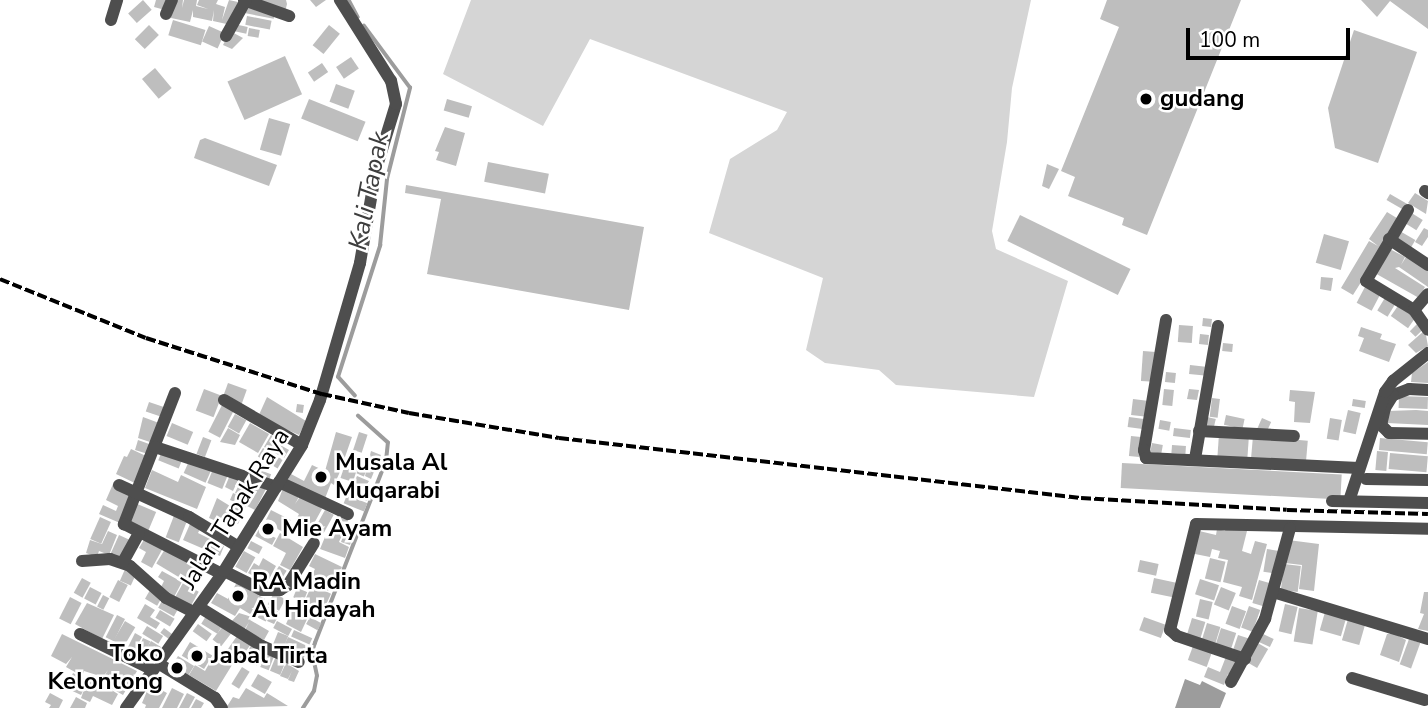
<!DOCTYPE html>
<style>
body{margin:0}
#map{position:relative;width:1428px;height:708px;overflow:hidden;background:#fff;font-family:"Nunito Sans",sans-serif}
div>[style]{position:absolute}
.green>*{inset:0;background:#d5d5d5}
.water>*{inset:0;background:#9c9c9c}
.stream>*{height:3.5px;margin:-1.75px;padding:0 1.75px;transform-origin:1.75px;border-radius:1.75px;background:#9c9c9c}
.building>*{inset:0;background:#bebebe;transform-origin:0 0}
.street>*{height:12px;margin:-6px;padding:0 6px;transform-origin:6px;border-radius:6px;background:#4e4e4e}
.rail>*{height:3.5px;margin-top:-1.75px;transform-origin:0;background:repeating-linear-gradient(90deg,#000 0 10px,transparent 0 13.5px)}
.dots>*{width:19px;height:19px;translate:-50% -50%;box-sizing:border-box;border:4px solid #fff;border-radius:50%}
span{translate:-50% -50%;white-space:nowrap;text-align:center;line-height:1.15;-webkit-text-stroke:5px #fff;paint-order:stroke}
.poi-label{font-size:24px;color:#000;font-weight:700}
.left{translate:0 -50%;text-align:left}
.right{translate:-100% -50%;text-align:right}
.street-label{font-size:24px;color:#000}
.water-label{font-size:26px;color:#3d3d3d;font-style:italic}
.scale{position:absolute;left:1186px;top:28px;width:164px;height:32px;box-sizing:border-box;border:4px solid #000;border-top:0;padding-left:9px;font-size:21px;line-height:24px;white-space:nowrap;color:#000;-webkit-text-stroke:5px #fff;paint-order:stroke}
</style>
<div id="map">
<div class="green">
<div style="clip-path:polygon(471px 0,1031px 0,1012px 88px,1007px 142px,992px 231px,996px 249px,1068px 281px,1034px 397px,896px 385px,879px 370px,825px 363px,806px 350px,823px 278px,709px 233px,730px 159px,777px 130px,787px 112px,590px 39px,543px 126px,443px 74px)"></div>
</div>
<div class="water">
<div style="clip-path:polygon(1185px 679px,1200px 685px,1202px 681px,1226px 693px,1220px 708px,1175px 708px)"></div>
</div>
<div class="stream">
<div style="left:349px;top:0;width:19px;rotate:62deg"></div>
<div style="left:355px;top:396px;width:25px;rotate:-132deg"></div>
<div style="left:338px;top:377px;width:138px;rotate:-72.2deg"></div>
<div style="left:380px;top:246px;width:67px;rotate:-84deg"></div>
<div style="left:387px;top:179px;width:94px;rotate:-75.8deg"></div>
<div style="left:410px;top:88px;width:77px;rotate:-126.6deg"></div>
<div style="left:303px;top:708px;width:20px;rotate:-57deg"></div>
<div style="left:314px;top:691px;width:15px;rotate:-79deg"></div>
<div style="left:317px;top:676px;width:25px;rotate:-102deg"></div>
<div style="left:312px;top:652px;width:9px;rotate:-72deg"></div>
<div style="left:315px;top:643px;width:195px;rotate:-68.7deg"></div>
<div style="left:386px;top:461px;width:18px;rotate:-84deg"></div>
<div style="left:388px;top:443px;width:40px;rotate:-138deg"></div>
</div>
<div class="building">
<div style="left:143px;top:0;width:13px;height:20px;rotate:48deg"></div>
<div style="clip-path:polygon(156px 0,169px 0,165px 10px,154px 7px)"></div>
<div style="clip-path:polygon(173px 0,183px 0,182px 8px,184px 0,197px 0,196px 6px,208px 9px,197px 5px,199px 0,218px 0,216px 4px,225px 7px,222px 20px,229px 0,238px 2px,231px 25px,213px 21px,214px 10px,212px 21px,193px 17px,193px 10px,190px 22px,171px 18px)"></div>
<div style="clip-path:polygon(249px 0,286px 0,287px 4px,285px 12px)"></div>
<div style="clip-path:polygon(310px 0,326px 0,316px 7px)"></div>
<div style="clip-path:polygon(1107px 0,1241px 0,1147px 235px,1122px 225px,1124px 218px,1068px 196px,1075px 177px,1061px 171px,1119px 27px,1100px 19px)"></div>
<div style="clip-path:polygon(1361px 0,1428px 0,1428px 29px,1390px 1px,1377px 17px)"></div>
<div style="left:245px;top:4px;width:31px;height:9px;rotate:11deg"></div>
<div style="left:247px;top:16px;width:25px;height:9px;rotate:11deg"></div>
<div style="left:173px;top:20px;width:34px;height:16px;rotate:17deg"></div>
<div style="left:234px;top:24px;width:14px;height:7px;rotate:12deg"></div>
<div style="left:149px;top:25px;width:14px;height:20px;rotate:45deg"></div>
<div style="left:329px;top:25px;width:14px;height:26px;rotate:39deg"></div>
<div style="left:209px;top:26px;width:17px;height:17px;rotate:24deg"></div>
<div style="left:249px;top:28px;width:11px;height:8px;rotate:10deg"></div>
<div style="clip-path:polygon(1354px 30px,1417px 52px,1378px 163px,1335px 148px,1328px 108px)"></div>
<div style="clip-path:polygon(230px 31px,243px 38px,232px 49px,223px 45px)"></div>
<div style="left:285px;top:56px;width:42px;height:63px;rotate:66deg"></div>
<div style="left:351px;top:57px;width:14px;height:18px;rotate:56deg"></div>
<div style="left:322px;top:63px;width:11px;height:17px;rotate:56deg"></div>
<div style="left:155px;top:68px;width:26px;height:17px;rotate:50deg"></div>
<div style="left:336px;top:84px;width:20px;height:19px;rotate:20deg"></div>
<div style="left:309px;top:99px;width:61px;height:21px;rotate:22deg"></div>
<div style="left:447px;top:99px;width:26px;height:12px;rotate:16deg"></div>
<div style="left:269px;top:118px;width:22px;height:33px;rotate:16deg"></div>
<div style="clip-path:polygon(445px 127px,465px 133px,456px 166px,436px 160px,439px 152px,435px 151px)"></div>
<div style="clip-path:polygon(205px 138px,277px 165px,269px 186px,194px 158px,200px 140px)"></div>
<div style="left:488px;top:162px;width:62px;height:20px;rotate:11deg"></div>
<div style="clip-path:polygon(1047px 164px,1059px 169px,1049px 189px,1042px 186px)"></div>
<div style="clip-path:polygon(406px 185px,644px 227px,629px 310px,427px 274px,441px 199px,405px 193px)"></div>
<div style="clip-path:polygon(1415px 193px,1428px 201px,1426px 214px,1408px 203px)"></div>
<div style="left:1390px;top:194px;width:20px;height:7px;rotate:30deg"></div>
<div style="clip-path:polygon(1387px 212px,1400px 220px,1353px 295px,1341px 288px,1369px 241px,1378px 246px,1369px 239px)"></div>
<div style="left:1410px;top:212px;width:15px;height:12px;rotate:32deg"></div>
<div style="left:1020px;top:215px;width:123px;height:29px;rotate:26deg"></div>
<div style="clip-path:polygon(1424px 228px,1428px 230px,1428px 237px,1422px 246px,1415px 242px)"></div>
<div style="left:1398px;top:230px;width:20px;height:12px;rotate:30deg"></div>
<div style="left:1324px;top:234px;width:26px;height:30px;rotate:16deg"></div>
<div style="clip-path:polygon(1388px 248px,1405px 257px,1401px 265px,1406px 257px,1428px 270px,1428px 287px,1399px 267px,1395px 268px,1425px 287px,1419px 298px,1373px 272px)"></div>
<div style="clip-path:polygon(1321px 277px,1333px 278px,1331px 291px,1320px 289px)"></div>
<div style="left:1366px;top:285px;width:17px;height:20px;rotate:28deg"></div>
<div style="left:1386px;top:296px;width:12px;height:17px;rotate:31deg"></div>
<div style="left:1400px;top:303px;width:21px;height:16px;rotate:35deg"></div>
<div style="left:1203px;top:318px;width:9px;height:8px;rotate:6deg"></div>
<div style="left:1419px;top:322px;width:8px;height:13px;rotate:45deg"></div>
<div style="left:1179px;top:325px;width:14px;height:17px;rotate:4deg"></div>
<div style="clip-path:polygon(1361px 327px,1382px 334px,1380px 339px,1396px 344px,1389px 362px,1359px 351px,1364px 338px,1358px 336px)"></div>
<div style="clip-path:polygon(1425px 330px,1428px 346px,1416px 353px,1408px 345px)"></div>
<div style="left:1200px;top:334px;width:9px;height:10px;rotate:6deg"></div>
<div style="left:1223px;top:343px;width:10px;height:8px;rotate:6deg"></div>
<div style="left:1143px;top:351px;width:13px;height:30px;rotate:4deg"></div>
<div style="clip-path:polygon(1428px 362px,1428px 383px,1411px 382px,1412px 373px)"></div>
<div style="left:1190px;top:365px;width:18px;height:9px;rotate:6deg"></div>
<div style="left:1166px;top:372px;width:10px;height:10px;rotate:6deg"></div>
<div style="left:228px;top:383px;width:20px;height:15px;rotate:20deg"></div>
<div style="left:204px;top:389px;width:19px;height:23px;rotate:21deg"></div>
<div style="left:1164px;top:389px;width:10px;height:16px;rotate:6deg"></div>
<div style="clip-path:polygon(1189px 389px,1199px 390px,1197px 400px,1187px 399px)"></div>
<div style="clip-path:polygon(1290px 390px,1315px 392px,1310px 423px,1294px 422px,1295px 402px,1289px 401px)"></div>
<div style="left:1399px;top:396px;width:29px;height:12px;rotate:2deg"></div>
<div style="clip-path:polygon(267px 397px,306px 421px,299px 435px,258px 417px)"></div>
<div style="left:1212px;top:398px;width:8px;height:19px;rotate:7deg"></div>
<div style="left:1133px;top:399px;width:16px;height:16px;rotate:7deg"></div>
<div style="left:1353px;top:399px;width:13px;height:7px;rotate:9deg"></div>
<div style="left:149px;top:402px;width:18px;height:10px;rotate:19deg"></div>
<div style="left:297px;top:404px;width:7px;height:8px;rotate:8deg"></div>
<div style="left:222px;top:405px;width:13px;height:30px;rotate:27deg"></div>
<div style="left:1348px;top:410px;width:13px;height:22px;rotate:13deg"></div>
<div style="clip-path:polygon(1416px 410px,1428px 411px,1428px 425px,1387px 423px,1388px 411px)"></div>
<div style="left:235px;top:414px;width:13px;height:15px;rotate:29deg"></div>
<div style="left:1226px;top:415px;width:19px;height:10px;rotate:12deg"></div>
<div style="clip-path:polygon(143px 417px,159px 423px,153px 443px,138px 438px)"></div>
<div style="left:1129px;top:417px;width:15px;height:10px;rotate:8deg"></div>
<div style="left:1207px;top:417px;width:9px;height:9px;rotate:13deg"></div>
<div style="left:1262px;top:418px;width:10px;height:11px;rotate:24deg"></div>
<div style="left:1330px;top:418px;width:12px;height:21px;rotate:9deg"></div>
<div style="left:1160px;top:420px;width:11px;height:9px;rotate:10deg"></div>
<div style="left:172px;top:423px;width:23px;height:14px;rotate:23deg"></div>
<div style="left:250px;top:423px;width:22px;height:22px;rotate:30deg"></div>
<div style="clip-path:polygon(228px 428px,240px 435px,235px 445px,220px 442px)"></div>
<div style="left:1174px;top:428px;width:17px;height:8px;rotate:7deg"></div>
<div style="clip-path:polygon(336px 432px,352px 437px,339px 474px,334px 485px,331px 483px,324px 501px,286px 483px,291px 474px,304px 481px,312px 465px,325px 471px)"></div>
<div style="left:359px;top:432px;width:9px;height:19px;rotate:18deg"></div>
<div style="left:1219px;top:434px;width:30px;height:24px;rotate:4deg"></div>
<div style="clip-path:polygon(271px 435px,277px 438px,275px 442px,289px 450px,284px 458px,264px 447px)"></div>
<div style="left:1131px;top:436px;width:10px;height:20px;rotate:6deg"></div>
<div style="left:1253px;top:436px;width:55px;height:22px;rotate:5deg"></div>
<div style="left:203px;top:437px;width:9px;height:18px;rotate:21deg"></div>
<div style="left:1380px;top:438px;width:48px;height:12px;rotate:5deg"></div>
<div style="clip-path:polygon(138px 440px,152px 445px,148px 454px,135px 450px)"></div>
<div style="left:1152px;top:443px;width:11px;height:9px;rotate:10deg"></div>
<div style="left:1172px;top:445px;width:14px;height:8px;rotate:4deg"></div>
<div style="left:263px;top:448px;width:23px;height:10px;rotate:31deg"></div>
<div style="clip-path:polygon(131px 449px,146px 456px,139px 485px,116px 474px,124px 456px,127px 457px)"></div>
<div style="left:162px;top:451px;width:22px;height:10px;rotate:22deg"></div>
<div style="clip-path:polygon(371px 451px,381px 455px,371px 479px,365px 476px)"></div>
<div style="left:1377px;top:451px;width:11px;height:19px;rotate:5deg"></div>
<div style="left:1390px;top:453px;width:38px;height:16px;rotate:5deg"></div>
<div style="left:347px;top:458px;width:13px;height:21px;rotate:18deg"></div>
<div style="left:189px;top:461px;width:24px;height:13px;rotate:24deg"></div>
<div style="left:1122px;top:463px;width:220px;height:25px;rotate:3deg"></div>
<div style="left:360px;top:465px;width:8px;height:9px;rotate:23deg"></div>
<div style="left:213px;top:469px;width:16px;height:15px;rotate:22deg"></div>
<div style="left:257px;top:469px;width:15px;height:8px;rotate:20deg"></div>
<div style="clip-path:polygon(152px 470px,178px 482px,181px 475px,206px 487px,197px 509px,145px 488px)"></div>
<div style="clip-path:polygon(230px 475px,239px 478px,233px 491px,225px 487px)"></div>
<div style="clip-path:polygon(357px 476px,369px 481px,366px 486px,372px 488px,367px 501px,349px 494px)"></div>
<div style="clip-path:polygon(242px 478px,250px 481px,247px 487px,253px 489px,238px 524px,222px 517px,219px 522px,209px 518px,217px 498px,235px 509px,237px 503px,230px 500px,233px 493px,242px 497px,235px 493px)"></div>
<div style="clip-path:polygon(113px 484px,136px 495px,120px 523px,99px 514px,103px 505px,116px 511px,118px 506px,106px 500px)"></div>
<div style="clip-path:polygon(257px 484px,267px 487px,255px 510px,247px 506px)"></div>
<div style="clip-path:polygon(284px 486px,300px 495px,295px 504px,302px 494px,322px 509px,312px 527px,297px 518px,299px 514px,278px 501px)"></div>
<div style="left:347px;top:495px;width:22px;height:9px;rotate:22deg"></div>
<div style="left:135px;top:503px;width:23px;height:20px;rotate:23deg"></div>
<div style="left:271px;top:510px;width:22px;height:14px;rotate:27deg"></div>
<div style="left:325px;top:510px;width:10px;height:21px;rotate:29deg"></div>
<div style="clip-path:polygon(339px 512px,350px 516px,339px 542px,349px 547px,345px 558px,320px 549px,325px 537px,329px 538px)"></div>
<div style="left:175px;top:513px;width:14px;height:26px;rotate:21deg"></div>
<div style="left:100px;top:517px;width:12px;height:24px;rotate:24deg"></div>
<div style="clip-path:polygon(190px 524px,200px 529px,198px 533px,224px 546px,220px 556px,183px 540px)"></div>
<div style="clip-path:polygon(1226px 528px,1247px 531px,1242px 551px,1251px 554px,1255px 541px,1267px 544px,1252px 600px,1239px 596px,1242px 587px,1223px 582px,1228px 560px,1218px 558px,1220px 551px,1212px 549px,1210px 557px,1190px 553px,1195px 530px,1216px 535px,1217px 529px,1225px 531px)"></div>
<div style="left:259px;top:529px;width:19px;height:8px;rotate:28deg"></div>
<div style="clip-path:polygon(108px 531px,117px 535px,109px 555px,99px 551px,97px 557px,86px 553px,90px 540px,102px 544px)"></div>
<div style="clip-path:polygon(280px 533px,303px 547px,290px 570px,280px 565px,286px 553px,273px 546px)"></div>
<div style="clip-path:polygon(344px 534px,352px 538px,350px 545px,341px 542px)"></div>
<div style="left:119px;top:535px;width:12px;height:22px;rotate:24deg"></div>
<div style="clip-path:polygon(145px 538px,163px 548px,152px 568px,141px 562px,146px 552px,139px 548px)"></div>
<div style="clip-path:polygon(1288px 540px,1319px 544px,1314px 591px,1299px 589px,1302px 565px,1285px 563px)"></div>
<div style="left:251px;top:541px;width:13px;height:8px;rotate:27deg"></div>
<div style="left:165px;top:549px;width:44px;height:17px;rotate:31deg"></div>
<div style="left:1267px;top:549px;width:12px;height:23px;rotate:9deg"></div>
<div style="left:244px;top:551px;width:13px;height:18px;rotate:29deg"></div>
<div style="clip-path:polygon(315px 554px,342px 567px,336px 579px,329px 576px,334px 580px,328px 591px,309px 581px,315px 569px,309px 566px)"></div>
<div style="clip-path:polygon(263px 558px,276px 566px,267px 583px,248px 573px,254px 563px,259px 566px)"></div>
<div style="left:1210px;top:558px;width:16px;height:21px;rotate:14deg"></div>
<div style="left:1140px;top:560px;width:19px;height:12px;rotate:12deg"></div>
<div style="left:1284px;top:564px;width:17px;height:26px;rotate:7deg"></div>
<div style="left:279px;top:566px;width:9px;height:7px;rotate:32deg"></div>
<div style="left:126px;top:567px;width:12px;height:15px;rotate:24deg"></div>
<div style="clip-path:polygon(162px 571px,182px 582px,174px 597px,160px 589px,164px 581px,158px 577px)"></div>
<div style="left:82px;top:578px;width:10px;height:17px;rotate:29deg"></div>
<div style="left:1154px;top:578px;width:25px;height:15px;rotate:12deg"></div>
<div style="left:1200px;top:579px;width:20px;height:16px;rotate:18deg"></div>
<div style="left:118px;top:580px;width:11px;height:19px;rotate:27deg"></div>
<div style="clip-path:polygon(238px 580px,260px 591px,258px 595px,265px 599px,255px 617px,240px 608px,235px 616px,211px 603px,217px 593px,228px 599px)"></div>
<div style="left:1259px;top:580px;width:15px;height:24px;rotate:16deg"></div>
<div style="left:183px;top:583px;width:18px;height:18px;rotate:29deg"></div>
<div style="left:312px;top:585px;width:21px;height:18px;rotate:25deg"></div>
<div style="left:90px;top:587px;width:13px;height:13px;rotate:27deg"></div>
<div style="left:1221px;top:587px;width:16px;height:19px;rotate:22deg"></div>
<div style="left:297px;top:588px;width:11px;height:10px;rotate:22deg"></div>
<div style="left:150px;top:590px;width:14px;height:10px;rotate:30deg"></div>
<div style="clip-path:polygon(1424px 592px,1428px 592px,1428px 631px,1418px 629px,1424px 614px,1420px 613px)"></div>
<div style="left:274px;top:593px;width:13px;height:13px;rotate:29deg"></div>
<div style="left:103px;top:595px;width:7px;height:13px;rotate:27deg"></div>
<div style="left:70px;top:597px;width:13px;height:24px;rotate:27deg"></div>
<div style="left:163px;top:599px;width:18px;height:10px;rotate:29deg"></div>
<div style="left:1200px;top:599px;width:13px;height:18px;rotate:13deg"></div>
<div style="clip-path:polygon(87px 603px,114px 615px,102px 639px,75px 624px)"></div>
<div style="clip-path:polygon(145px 604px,155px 610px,150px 617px,160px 623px,156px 629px,137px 618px)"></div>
<div style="left:1285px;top:604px;width:13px;height:28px;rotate:13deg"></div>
<div style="left:264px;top:605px;width:9px;height:14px;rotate:27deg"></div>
<div style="clip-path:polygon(294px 606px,309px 615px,301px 632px,286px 624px)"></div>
<div style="left:1232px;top:606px;width:15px;height:19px;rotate:20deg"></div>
<div style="left:1249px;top:606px;width:12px;height:23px;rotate:20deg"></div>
<div style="left:1299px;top:608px;width:19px;height:34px;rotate:9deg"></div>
<div style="clip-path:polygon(274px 609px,280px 613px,274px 624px,267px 621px)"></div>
<div style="left:160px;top:610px;width:17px;height:9px;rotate:31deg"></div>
<div style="left:1325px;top:612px;width:22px;height:19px;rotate:16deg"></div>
<div style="clip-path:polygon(239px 613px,252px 617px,250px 620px,269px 631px,264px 640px,245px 630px,249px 622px,244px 630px,230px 623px)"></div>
<div style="left:117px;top:615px;width:9px;height:25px;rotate:27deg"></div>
<div style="left:206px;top:616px;width:19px;height:9px;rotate:32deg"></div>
<div style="left:310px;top:617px;width:13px;height:8px;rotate:29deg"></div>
<div style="left:1144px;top:617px;width:23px;height:14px;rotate:20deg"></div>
<div style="left:1192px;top:618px;width:14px;height:20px;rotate:17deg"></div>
<div style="left:1348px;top:619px;width:18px;height:22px;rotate:16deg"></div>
<div style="left:125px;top:621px;width:12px;height:23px;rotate:31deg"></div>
<div style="left:277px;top:621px;width:17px;height:8px;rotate:28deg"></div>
<div style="left:1207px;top:623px;width:14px;height:19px;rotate:17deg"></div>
<div style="left:198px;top:624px;width:17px;height:9px;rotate:36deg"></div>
<div style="left:147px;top:626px;width:19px;height:9px;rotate:32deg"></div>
<div style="left:223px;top:626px;width:11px;height:17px;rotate:38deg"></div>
<div style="left:164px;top:628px;width:10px;height:6px;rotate:37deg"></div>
<div style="left:1221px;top:628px;width:16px;height:19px;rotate:18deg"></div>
<div style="left:294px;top:630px;width:20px;height:7px;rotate:24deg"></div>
<div style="left:278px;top:632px;width:11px;height:13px;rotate:22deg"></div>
<div style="clip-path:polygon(135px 633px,142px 637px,133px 653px,127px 649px)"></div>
<div style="left:1261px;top:633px;width:14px;height:9px;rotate:25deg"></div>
<div style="clip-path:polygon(1393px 633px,1406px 640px,1399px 662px,1380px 655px,1387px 634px)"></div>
<div style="clip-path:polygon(62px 634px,137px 671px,123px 695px,111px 688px,114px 682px,104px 677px,108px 670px,103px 677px,84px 671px,82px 676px,66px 667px,72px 657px,66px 664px,51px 656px)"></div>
<div style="left:1238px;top:635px;width:13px;height:18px;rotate:18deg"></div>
<div style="left:237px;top:636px;width:16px;height:18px;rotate:35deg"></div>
<div style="left:288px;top:637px;width:23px;height:14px;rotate:25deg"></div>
<div style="left:143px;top:638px;width:8px;height:18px;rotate:23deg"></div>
<div style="left:1409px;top:639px;width:12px;height:27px;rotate:20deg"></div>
<div style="left:151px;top:641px;width:12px;height:18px;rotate:31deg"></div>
<div style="left:190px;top:642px;width:26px;height:16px;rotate:31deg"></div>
<div style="left:1256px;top:642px;width:14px;height:22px;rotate:30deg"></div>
<div style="left:251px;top:645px;width:14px;height:16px;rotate:25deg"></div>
<div style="left:1193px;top:646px;width:20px;height:15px;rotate:20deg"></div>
<div style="left:266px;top:652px;width:9px;height:16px;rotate:21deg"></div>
<div style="clip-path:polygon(1227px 654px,1239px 659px,1233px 675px,1228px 674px,1224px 685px,1204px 677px,1208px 667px,1220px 672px)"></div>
<div style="clip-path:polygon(214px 655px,232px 665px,216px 691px,189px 675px,195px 665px,205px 671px)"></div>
<div style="left:178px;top:656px;width:19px;height:15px;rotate:32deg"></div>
<div style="left:276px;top:656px;width:11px;height:16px;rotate:22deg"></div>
<div style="clip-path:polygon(286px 663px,299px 671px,294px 682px,288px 680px,292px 671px,288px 679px,280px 676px)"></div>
<div style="left:242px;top:667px;width:9px;height:20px;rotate:32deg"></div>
<div style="clip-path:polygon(73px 673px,90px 682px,92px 678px,118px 694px,112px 705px,93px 696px,90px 702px,81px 698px,85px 687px,81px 695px,66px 688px)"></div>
<div style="left:258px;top:674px;width:16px;height:14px;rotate:30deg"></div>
<div style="clip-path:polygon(150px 684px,167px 693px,159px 708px,145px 708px,146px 705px,142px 703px)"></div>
<div style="clip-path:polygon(172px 688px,184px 694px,177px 708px,162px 708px)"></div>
<div style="clip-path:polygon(246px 688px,264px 698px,267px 693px,288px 706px,226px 708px,233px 697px,239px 699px)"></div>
<div style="clip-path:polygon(50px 693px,63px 700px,59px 708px,49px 708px,51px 705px,45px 702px)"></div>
<div style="clip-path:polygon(187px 693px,195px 697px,189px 708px,179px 708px)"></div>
<div style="clip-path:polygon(76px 697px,87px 703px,85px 708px,70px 708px)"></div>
<div style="clip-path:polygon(196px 699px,204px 703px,201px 708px,191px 708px)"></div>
</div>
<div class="street">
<div style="left:244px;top:0;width:48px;rotate:19.6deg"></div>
<div style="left:166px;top:14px;width:15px;rotate:-67deg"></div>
<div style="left:111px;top:20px;width:21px;rotate:-73deg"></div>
<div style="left:226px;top:36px;width:41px;rotate:-60.9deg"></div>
<div style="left:1425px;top:191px;width:4px;rotate:34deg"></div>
<div style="left:1408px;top:210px;width:82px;rotate:120.6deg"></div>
<div style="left:1366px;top:281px;width:56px;rotate:31.1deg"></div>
<div style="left:1414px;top:310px;width:24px;rotate:55deg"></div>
<div style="left:1389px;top:239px;width:47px;rotate:33.7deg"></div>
<div style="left:1414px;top:310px;width:21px;rotate:-49deg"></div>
<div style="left:1166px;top:320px;width:132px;rotate:99.6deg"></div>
<div style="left:1144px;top:450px;width:8px;rotate:76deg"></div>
<div style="left:1146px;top:458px;width:213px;rotate:2.7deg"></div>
<div style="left:1428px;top:390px;width:19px;rotate:-177deg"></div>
<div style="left:1409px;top:389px;width:17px;rotate:159deg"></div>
<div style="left:1393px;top:395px;width:15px;rotate:122deg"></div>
<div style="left:1385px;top:408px;width:17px;rotate:103deg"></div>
<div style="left:1381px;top:425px;width:11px;rotate:45deg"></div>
<div style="left:1389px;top:433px;width:39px;rotate:1deg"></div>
<div style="left:175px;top:393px;width:141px;rotate:111.3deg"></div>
<div style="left:124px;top:524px;width:108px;rotate:27deg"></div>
<div style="left:224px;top:400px;width:90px;rotate:30deg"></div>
<div style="left:1199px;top:431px;width:95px;rotate:3deg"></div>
<div style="left:155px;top:447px;width:128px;rotate:18.2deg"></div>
<div style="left:1195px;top:459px;width:135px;rotate:-80.2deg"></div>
<div style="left:1366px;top:479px;width:62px;rotate:0.9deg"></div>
<div style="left:279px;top:482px;width:76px;rotate:24.9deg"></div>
<div style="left:119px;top:485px;width:77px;rotate:24.6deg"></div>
<div style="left:189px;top:517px;width:56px;rotate:31.1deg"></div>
<div style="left:1332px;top:501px;width:96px;rotate:1.2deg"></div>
<div style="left:1349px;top:501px;width:115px;rotate:-71.7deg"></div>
<div style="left:1385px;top:392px;width:14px;rotate:-54deg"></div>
<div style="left:1393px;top:381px;width:45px;rotate:-38.7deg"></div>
<div style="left:82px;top:561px;width:28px;rotate:-4deg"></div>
<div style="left:110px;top:559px;width:21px;rotate:19deg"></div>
<div style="left:130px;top:566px;width:48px;rotate:41.6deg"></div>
<div style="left:166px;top:598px;width:31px;rotate:27deg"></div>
<div style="left:123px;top:562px;width:33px;rotate:-61deg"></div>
<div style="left:224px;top:571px;width:42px;rotate:26.6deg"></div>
<div style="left:262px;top:590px;width:18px"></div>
<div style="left:280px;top:590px;width:9px;rotate:-32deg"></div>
<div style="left:288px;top:585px;width:49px;rotate:-58.2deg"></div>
<div style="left:1273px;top:592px;width:162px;rotate:16.9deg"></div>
<div style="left:199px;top:607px;width:74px;rotate:31.8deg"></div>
<div style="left:262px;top:646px;width:40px;rotate:23.4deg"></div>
<div style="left:80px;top:634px;width:79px;rotate:26.2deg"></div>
<div style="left:1245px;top:659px;width:72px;rotate:-161.3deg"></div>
<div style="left:1177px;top:636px;width:9px;rotate:-139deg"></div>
<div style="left:1170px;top:630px;width:109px;rotate:-76.2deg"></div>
<div style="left:1196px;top:524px;width:232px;rotate:1.2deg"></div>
<div style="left:156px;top:662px;width:69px;rotate:31.4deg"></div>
<div style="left:215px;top:698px;width:12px;rotate:55deg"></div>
<div style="left:1352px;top:678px;width:76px;rotate:16.8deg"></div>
<div style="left:1231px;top:682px;width:72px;rotate:-61.6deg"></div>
<div style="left:1265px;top:619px;width:94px;rotate:-74.6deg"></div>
<div style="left:126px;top:708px;width:168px;rotate:-54.4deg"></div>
<div style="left:224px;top:571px;width:148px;rotate:-58.2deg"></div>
<div style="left:302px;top:445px;width:48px;rotate:-68.2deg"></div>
<div style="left:320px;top:400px;width:143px;rotate:-73.7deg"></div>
<div style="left:360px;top:263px;width:95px;rotate:-80.3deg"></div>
<div style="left:376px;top:169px;width:68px;rotate:-72.9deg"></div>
<div style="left:396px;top:104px;width:24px;rotate:-102deg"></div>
<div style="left:391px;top:81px;width:96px;rotate:-122.2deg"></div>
</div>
<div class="rail">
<div style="left:0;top:279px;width:157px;rotate:22deg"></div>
<div style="left:146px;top:338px;width:185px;rotate:17.7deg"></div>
<div style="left:322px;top:394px;width:89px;rotate:12.3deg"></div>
<div style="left:409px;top:413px;width:152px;rotate:9.5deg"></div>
<div style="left:559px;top:438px;width:525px;rotate:6.56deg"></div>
<div style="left:1081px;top:498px;width:206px;rotate:3.3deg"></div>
<div style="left:1287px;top:510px;width:141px;rotate:1.6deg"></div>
</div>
<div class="dots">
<div style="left:1146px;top:99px;background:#000"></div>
<div style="left:321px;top:477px;background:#000"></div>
<div style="left:268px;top:529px;background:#000"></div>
<div style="left:238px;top:596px;background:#000"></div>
<div style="left:197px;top:656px;background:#000"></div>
<div style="left:177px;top:668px;background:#000"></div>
</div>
<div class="poi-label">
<span class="left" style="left:1160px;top:99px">gudang</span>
<span class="left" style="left:335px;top:477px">Musala Al<br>Muqarabi</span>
<span class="left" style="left:282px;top:529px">Mie Ayam</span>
<span class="left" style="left:252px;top:596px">RA Madin<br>Al Hidayah</span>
<span class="right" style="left:163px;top:668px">Toko<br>Kelontong</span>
<span class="left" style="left:211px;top:656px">Jabal Tirta</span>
</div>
<div class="street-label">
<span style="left:235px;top:509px;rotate:-58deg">Jalan Tapak Raya</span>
</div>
<div class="water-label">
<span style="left:369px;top:191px;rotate:-79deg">Kali Tapak</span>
</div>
<div class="scale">100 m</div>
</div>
